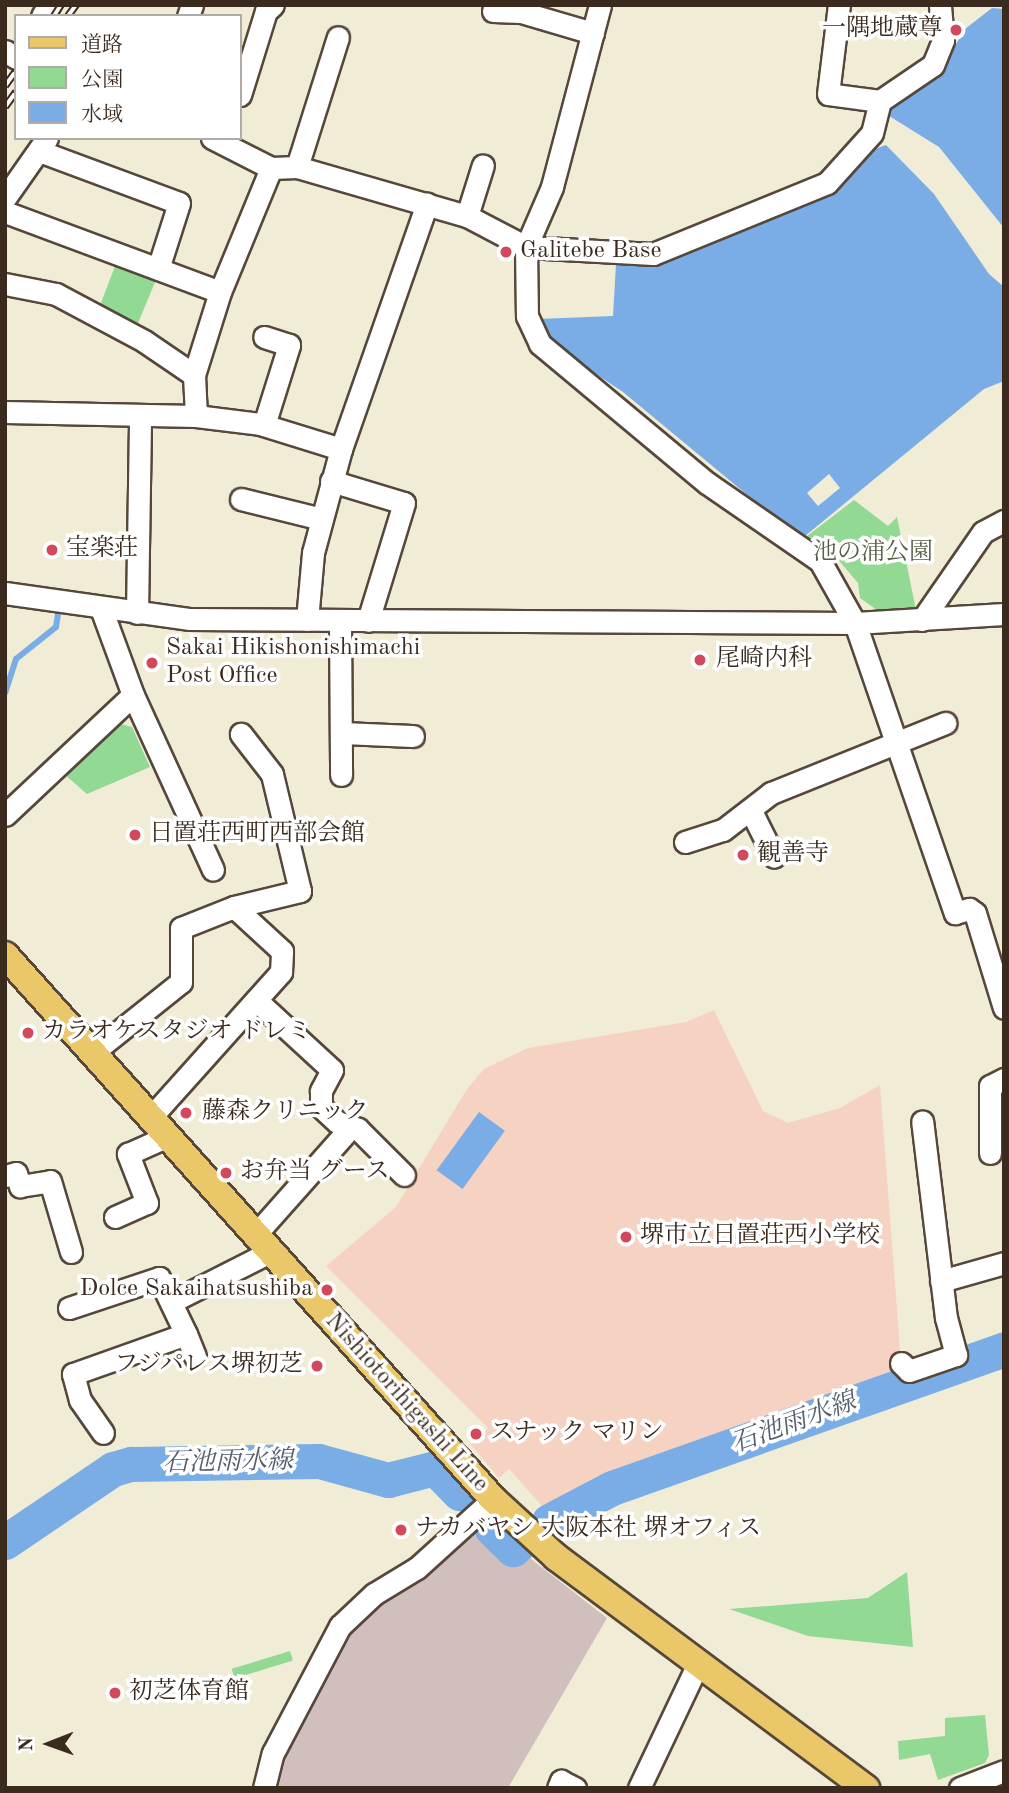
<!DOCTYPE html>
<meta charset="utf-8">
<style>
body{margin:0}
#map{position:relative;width:1009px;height:1793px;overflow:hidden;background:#f1ecd6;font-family:"Old Standard TT","Noto Serif JP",serif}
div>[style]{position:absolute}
.built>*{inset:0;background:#f5d2c2}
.industrial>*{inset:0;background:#d1bfbd}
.green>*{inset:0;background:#92d993;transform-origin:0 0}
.water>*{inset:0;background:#7aade6;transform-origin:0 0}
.stream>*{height:6px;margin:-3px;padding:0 3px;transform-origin:3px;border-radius:3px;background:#7aade6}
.river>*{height:35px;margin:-17.5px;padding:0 17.5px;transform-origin:17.5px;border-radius:17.5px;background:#7aade6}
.roads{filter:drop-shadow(2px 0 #56473a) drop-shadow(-2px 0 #56473a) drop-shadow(0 2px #56473a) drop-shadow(0 -2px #56473a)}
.minor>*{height:21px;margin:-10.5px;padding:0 10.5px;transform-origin:10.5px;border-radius:10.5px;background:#fff}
.major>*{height:26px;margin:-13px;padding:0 13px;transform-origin:13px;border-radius:13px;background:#eac769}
.rail>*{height:8px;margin-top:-4px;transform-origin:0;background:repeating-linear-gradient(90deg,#fff 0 16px,#3b2a1e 0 32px);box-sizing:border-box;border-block:2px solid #3b2a1e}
.dots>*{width:19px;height:19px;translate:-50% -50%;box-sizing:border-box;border:4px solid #fff;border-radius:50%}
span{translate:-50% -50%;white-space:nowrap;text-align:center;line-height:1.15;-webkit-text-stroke:7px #fff;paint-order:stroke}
.poi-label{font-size:24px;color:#3b2a1e}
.right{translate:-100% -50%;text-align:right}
.left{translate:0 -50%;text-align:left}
.park-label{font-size:24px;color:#555f41}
.street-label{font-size:24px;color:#3b2a1e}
.water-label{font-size:26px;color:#545e6e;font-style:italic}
.frame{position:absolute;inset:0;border:7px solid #3b2a1e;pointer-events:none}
.legend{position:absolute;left:14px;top:14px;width:228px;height:126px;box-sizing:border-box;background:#fff;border:2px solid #b1aaa5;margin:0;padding:9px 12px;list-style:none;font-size:21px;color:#3b2a1e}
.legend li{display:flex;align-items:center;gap:14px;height:35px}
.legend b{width:35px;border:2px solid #b1aaa5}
.north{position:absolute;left:14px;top:1709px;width:70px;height:70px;-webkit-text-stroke:5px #fff;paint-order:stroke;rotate:269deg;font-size:19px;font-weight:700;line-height:28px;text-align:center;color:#3b2a1e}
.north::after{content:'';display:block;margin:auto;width:24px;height:32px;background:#3b2a1e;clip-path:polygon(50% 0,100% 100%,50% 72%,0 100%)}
</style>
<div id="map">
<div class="built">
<div style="clip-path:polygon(714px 1010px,763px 1111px,788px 1123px,840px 1108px,880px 1085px,901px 1363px,898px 1375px,576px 1489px,542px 1506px,509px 1469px,499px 1478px,471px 1445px,488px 1428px,326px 1266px,396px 1207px,467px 1089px,484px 1069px,528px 1048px,686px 1022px)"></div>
</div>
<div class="industrial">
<div style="clip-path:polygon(474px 1527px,501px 1558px,514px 1562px,526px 1555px,607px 1618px,508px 1788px,273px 1788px,274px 1777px,350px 1630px)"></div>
</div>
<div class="green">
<div style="clip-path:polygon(117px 261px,158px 275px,136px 328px,99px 308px)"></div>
<div style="clip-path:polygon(854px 500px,888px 526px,897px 517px,916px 610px,877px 610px,860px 598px,858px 583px,829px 549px,823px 554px,802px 540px)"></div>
<div style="clip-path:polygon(121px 724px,132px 727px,150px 767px,87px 794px,64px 774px)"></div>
<div style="clip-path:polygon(907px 1572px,913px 1647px,808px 1636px,729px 1609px,868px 1598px)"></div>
<div style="left:290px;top:1651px;width:10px;height:61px;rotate:73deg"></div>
<div style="clip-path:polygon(985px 1715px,989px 1755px,985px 1763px,938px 1780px,930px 1754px,899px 1760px,898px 1741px,945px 1736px,945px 1718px)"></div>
</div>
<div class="water">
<div style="clip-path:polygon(992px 8px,1004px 9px,1004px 228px,939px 147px,886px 114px,938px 74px,965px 29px)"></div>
<div style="clip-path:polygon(evenodd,886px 145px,934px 194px,989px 274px,1004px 287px,1004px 381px,984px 389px,805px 536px,757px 503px,623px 392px,543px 339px,538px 319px,613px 316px,616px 264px,651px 265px,828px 196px,872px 150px,886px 145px,829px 474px,840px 488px,818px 506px,807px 493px,829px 474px)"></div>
<div style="left:479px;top:1112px;width:32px;height:72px;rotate:36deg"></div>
</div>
<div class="stream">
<div style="left:5px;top:693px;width:36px;rotate:-72deg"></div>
<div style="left:16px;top:659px;width:51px;rotate:-38.7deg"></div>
<div style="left:56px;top:627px;width:18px;rotate:-81deg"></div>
</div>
<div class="river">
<div style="left:549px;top:1521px;width:71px;rotate:-27.6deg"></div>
<div style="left:612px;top:1488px;width:416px;rotate:-19.5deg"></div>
<div style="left:492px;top:1529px;width:29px;rotate:44deg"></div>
<div style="left:513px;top:1549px;width:9px;rotate:-41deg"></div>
<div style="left:5px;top:1542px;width:130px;rotate:-34.1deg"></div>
<div style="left:113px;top:1469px;width:19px;rotate:-16deg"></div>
<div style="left:131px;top:1464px;width:188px;rotate:-0.9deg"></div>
<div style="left:319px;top:1461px;width:72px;rotate:15.4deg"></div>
<div style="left:388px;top:1480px;width:49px;rotate:-14.3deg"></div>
<div style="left:435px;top:1468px;width:35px;rotate:46deg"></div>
</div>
<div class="roads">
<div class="minor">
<div style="left:600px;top:5px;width:188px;rotate:104.8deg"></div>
<div style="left:552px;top:187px;width:65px;rotate:113.4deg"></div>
<div style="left:526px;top:247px;width:127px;rotate:3.2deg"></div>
<div style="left:653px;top:254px;width:188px;rotate:-22.2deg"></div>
<div style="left:827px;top:183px;width:67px;rotate:-48deg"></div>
<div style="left:872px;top:133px;width:33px;rotate:-76deg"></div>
<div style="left:880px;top:101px;width:52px;rotate:-172.3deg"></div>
<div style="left:828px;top:94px;width:90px;rotate:-83deg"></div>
<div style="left:493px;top:11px;width:28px;rotate:2deg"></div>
<div style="left:521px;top:12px;width:75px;rotate:16.3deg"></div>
<div style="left:42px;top:16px;width:13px;rotate:-58deg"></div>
<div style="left:188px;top:16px;width:12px;rotate:-70deg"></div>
<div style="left:5px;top:51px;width:13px;rotate:32deg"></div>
<div style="left:240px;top:95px;width:88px;rotate:-72.8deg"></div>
<div style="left:266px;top:11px;width:9px;rotate:-41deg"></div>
<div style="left:880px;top:101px;width:64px;rotate:-34.2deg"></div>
<div style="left:933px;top:65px;width:27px;rotate:-68deg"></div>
<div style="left:943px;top:40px;width:35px;rotate:-95deg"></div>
<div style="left:212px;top:138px;width:66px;rotate:27deg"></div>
<div style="left:271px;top:168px;width:26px;rotate:-2deg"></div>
<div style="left:297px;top:167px;width:177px;rotate:16.1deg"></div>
<div style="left:467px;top:216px;width:67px;rotate:27.7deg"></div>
<div style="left:526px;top:247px;width:69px;rotate:89.2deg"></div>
<div style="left:527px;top:316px;width:31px;rotate:65deg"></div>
<div style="left:540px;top:344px;width:217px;rotate:39.8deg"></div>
<div style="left:707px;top:483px;width:137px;rotate:34.6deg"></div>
<div style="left:820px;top:561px;width:71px;rotate:60.6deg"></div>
<div style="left:855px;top:623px;width:307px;rotate:71deg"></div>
<div style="left:955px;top:913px;width:15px;rotate:-16deg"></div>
<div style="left:969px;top:909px;width:7px;rotate:34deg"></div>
<div style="left:975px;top:913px;width:99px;rotate:73deg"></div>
<div style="left:39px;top:151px;width:149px;rotate:20.4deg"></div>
<div style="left:179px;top:203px;width:69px;rotate:107.7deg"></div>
<div style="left:297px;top:167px;width:136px;rotate:-72.5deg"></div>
<div style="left:5px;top:198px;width:73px;rotate:-55deg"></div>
<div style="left:5px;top:212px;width:229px;rotate:20.4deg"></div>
<div style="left:467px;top:216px;width:53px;rotate:-72.6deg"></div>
<div style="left:5px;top:284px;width:52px;rotate:11.1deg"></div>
<div style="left:56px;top:294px;width:100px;rotate:28.1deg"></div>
<div style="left:144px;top:341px;width:60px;rotate:34.2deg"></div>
<div style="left:5px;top:412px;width:191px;rotate:1.2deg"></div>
<div style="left:196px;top:416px;width:64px;rotate:7.1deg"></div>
<div style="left:260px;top:424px;width:85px;rotate:17.2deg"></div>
<div style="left:341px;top:449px;width:108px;rotate:105.1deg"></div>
<div style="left:313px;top:553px;width:67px;rotate:95.1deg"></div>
<div style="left:196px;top:416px;width:41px;rotate:-92.8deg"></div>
<div style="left:194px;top:375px;width:87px;rotate:-72.6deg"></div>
<div style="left:220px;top:292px;width:134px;rotate:-67.6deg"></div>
<div style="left:264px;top:425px;width:84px;rotate:-72.6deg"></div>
<div style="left:289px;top:345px;width:26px;rotate:-162deg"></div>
<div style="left:341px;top:449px;width:260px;rotate:-70.7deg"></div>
<div style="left:331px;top:481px;width:76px;rotate:16.8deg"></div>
<div style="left:404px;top:503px;width:123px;rotate:107deg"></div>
<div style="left:241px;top:499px;width:83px;rotate:13.9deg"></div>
<div style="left:5px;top:593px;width:187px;rotate:8deg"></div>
<div style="left:190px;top:619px;width:665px;rotate:0.34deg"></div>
<div style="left:855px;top:623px;width:149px;rotate:-3.5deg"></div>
<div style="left:101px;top:608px;width:93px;rotate:69.8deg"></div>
<div style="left:133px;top:695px;width:192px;rotate:65.4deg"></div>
<div style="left:137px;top:613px;width:198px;rotate:-89.1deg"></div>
<div style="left:340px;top:620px;width:155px;rotate:89.6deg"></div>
<div style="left:922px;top:620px;width:107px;rotate:-55.3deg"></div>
<div style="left:983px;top:532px;width:24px;rotate:-28deg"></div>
<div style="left:342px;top:733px;width:71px;rotate:2.4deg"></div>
<div style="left:751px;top:811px;width:51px;rotate:63.4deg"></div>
<div style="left:5px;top:815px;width:175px;rotate:-43.2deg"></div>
<div style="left:685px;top:842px;width:40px;rotate:-18deg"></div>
<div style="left:723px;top:830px;width:61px;rotate:-37.6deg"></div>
<div style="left:771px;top:793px;width:188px;rotate:-21.9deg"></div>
<div style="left:256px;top:1000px;width:103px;rotate:42.6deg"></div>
<div style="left:332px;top:1070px;width:24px;rotate:118deg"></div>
<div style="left:321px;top:1091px;width:16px;rotate:90deg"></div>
<div style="left:321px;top:1107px;width:22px;rotate:43deg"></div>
<div style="left:337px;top:1122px;width:22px;rotate:18deg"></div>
<div style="left:358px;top:1129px;width:65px;rotate:45deg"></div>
<div style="left:92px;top:1053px;width:114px;rotate:-38.6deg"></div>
<div style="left:181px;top:982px;width:54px;rotate:-90deg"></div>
<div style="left:181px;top:928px;width:57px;rotate:-21.6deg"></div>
<div style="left:234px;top:907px;width:68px;rotate:-13.6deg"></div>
<div style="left:300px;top:891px;width:120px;rotate:-103.5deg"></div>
<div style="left:272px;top:774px;width:51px;rotate:-127.8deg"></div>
<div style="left:151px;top:1117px;width:195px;rotate:-48.1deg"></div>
<div style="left:281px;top:972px;width:21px;rotate:-87deg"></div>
<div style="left:282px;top:951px;width:65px;rotate:-137.5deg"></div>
<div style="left:990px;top:1153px;width:67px;rotate:-90deg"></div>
<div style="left:990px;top:1086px;width:16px;rotate:-27deg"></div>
<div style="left:5px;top:1176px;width:11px;rotate:-15deg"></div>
<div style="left:16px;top:1173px;width:14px;rotate:73deg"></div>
<div style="left:20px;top:1186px;width:30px;rotate:-9deg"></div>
<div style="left:50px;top:1181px;width:74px;rotate:73.5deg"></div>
<div style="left:115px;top:1217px;width:35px;rotate:-24deg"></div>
<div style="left:147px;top:1203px;width:53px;rotate:-111.2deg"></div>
<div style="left:128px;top:1154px;width:44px;rotate:-24.2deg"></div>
<div style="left:255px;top:1235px;width:142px;rotate:-48.4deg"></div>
<div style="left:941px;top:1281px;width:66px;rotate:-15.9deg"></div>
<div style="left:171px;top:1302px;width:111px;rotate:-26.8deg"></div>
<div style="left:69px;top:1308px;width:95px;rotate:-18.4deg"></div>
<div style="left:159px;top:1278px;width:62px;rotate:64.3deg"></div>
<div style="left:186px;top:1334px;width:120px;rotate:160.5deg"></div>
<div style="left:73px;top:1374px;width:27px;rotate:75deg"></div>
<div style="left:80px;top:1400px;width:40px;rotate:55.1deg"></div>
<div style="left:186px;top:1334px;width:24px;rotate:68deg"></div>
<div style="left:901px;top:1363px;width:11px;rotate:45deg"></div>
<div style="left:909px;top:1371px;width:50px;rotate:-18.8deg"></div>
<div style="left:956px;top:1355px;width:38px;rotate:-105deg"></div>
<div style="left:946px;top:1318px;width:198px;rotate:-96.9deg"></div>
<div style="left:264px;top:1788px;width:36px;rotate:-76deg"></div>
<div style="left:273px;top:1753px;width:144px;rotate:-62.2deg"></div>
<div style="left:340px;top:1626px;width:47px;rotate:-43.3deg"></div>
<div style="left:374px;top:1594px;width:50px;rotate:-31.2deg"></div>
<div style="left:417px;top:1568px;width:103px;rotate:-42.2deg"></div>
<div style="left:558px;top:1788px;width:8px;rotate:-67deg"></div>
<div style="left:561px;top:1781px;width:16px;rotate:27deg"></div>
<div style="left:639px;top:1788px;width:135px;rotate:-64.6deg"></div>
<div style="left:960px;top:1788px;width:47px;rotate:-21.1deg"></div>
</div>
<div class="major">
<div style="left:5px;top:955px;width:731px;rotate:48.11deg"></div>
<div style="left:493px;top:1499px;width:86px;rotate:42.6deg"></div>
<div style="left:556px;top:1557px;width:387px;rotate:36.7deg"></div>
</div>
</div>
<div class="rail">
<div style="left:54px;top:16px;width:13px;rotate:-58deg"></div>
<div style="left:68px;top:16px;width:14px;rotate:-54deg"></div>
<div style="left:5px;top:86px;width:19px;rotate:-54deg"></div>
<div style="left:5px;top:107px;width:19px;rotate:-54deg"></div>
</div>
<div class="dots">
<div style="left:956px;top:30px;background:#d1495b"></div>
<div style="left:506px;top:252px;background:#d1495b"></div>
<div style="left:52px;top:550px;background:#d1495b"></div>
<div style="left:700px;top:660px;background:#d1495b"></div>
<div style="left:152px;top:663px;background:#d1495b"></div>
<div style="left:135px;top:835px;background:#d1495b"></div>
<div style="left:743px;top:855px;background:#d1495b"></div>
<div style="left:28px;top:1033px;background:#d1495b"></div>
<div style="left:186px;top:1113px;background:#d1495b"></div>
<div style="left:226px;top:1173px;background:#d1495b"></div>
<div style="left:626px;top:1237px;background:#d1495b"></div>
<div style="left:327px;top:1290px;background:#d1495b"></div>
<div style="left:317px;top:1366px;background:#d1495b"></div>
<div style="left:476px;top:1434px;background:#d1495b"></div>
<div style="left:401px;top:1530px;background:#d1495b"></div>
<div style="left:115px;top:1693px;background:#d1495b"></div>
</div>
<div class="poi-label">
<span class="right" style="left:942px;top:30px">一隅地蔵尊</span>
<span class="left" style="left:520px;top:252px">Galitebe Base</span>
<span class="left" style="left:66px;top:550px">宝楽荘</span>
<span class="left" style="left:166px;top:663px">Sakai Hikishonishimachi<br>Post Office</span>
<span class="left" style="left:716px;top:660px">尾崎内科</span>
<span class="left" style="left:149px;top:835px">日置荘西町西部会館</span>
<span class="left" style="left:757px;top:855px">観善寺</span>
<span class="left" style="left:42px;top:1033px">カラオケスタジオ ドレミ</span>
<span class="left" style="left:202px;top:1113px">藤森クリニック</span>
<span class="left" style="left:240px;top:1173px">お弁当 グース</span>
<span class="left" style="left:640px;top:1237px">堺市立日置荘西小学校</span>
<span class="right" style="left:313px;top:1290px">Dolce Sakaihatsushiba</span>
<span class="right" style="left:303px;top:1366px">フジパレス堺初芝</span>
<span class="left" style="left:490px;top:1434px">スナック マリン</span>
<span class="left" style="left:415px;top:1530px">ナカバヤシ 大阪本社 堺オフィス</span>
<span class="left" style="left:129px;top:1693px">初芝体育館</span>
</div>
<div class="park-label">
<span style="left:873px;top:554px">池の浦公園</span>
</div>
<div class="street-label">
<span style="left:406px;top:1403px;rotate:48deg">Nishiotorihigashi Line</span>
</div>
<div class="water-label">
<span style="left:794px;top:1424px;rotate:-20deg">石池雨水線</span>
<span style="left:228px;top:1463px;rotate:-1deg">石池雨水線</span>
</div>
<div class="frame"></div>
<ul class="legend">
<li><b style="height:9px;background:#eac769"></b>道路</li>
<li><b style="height:19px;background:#92d993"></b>公園</li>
<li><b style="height:19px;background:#7aade6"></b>水域</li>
</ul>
<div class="north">N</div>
</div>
